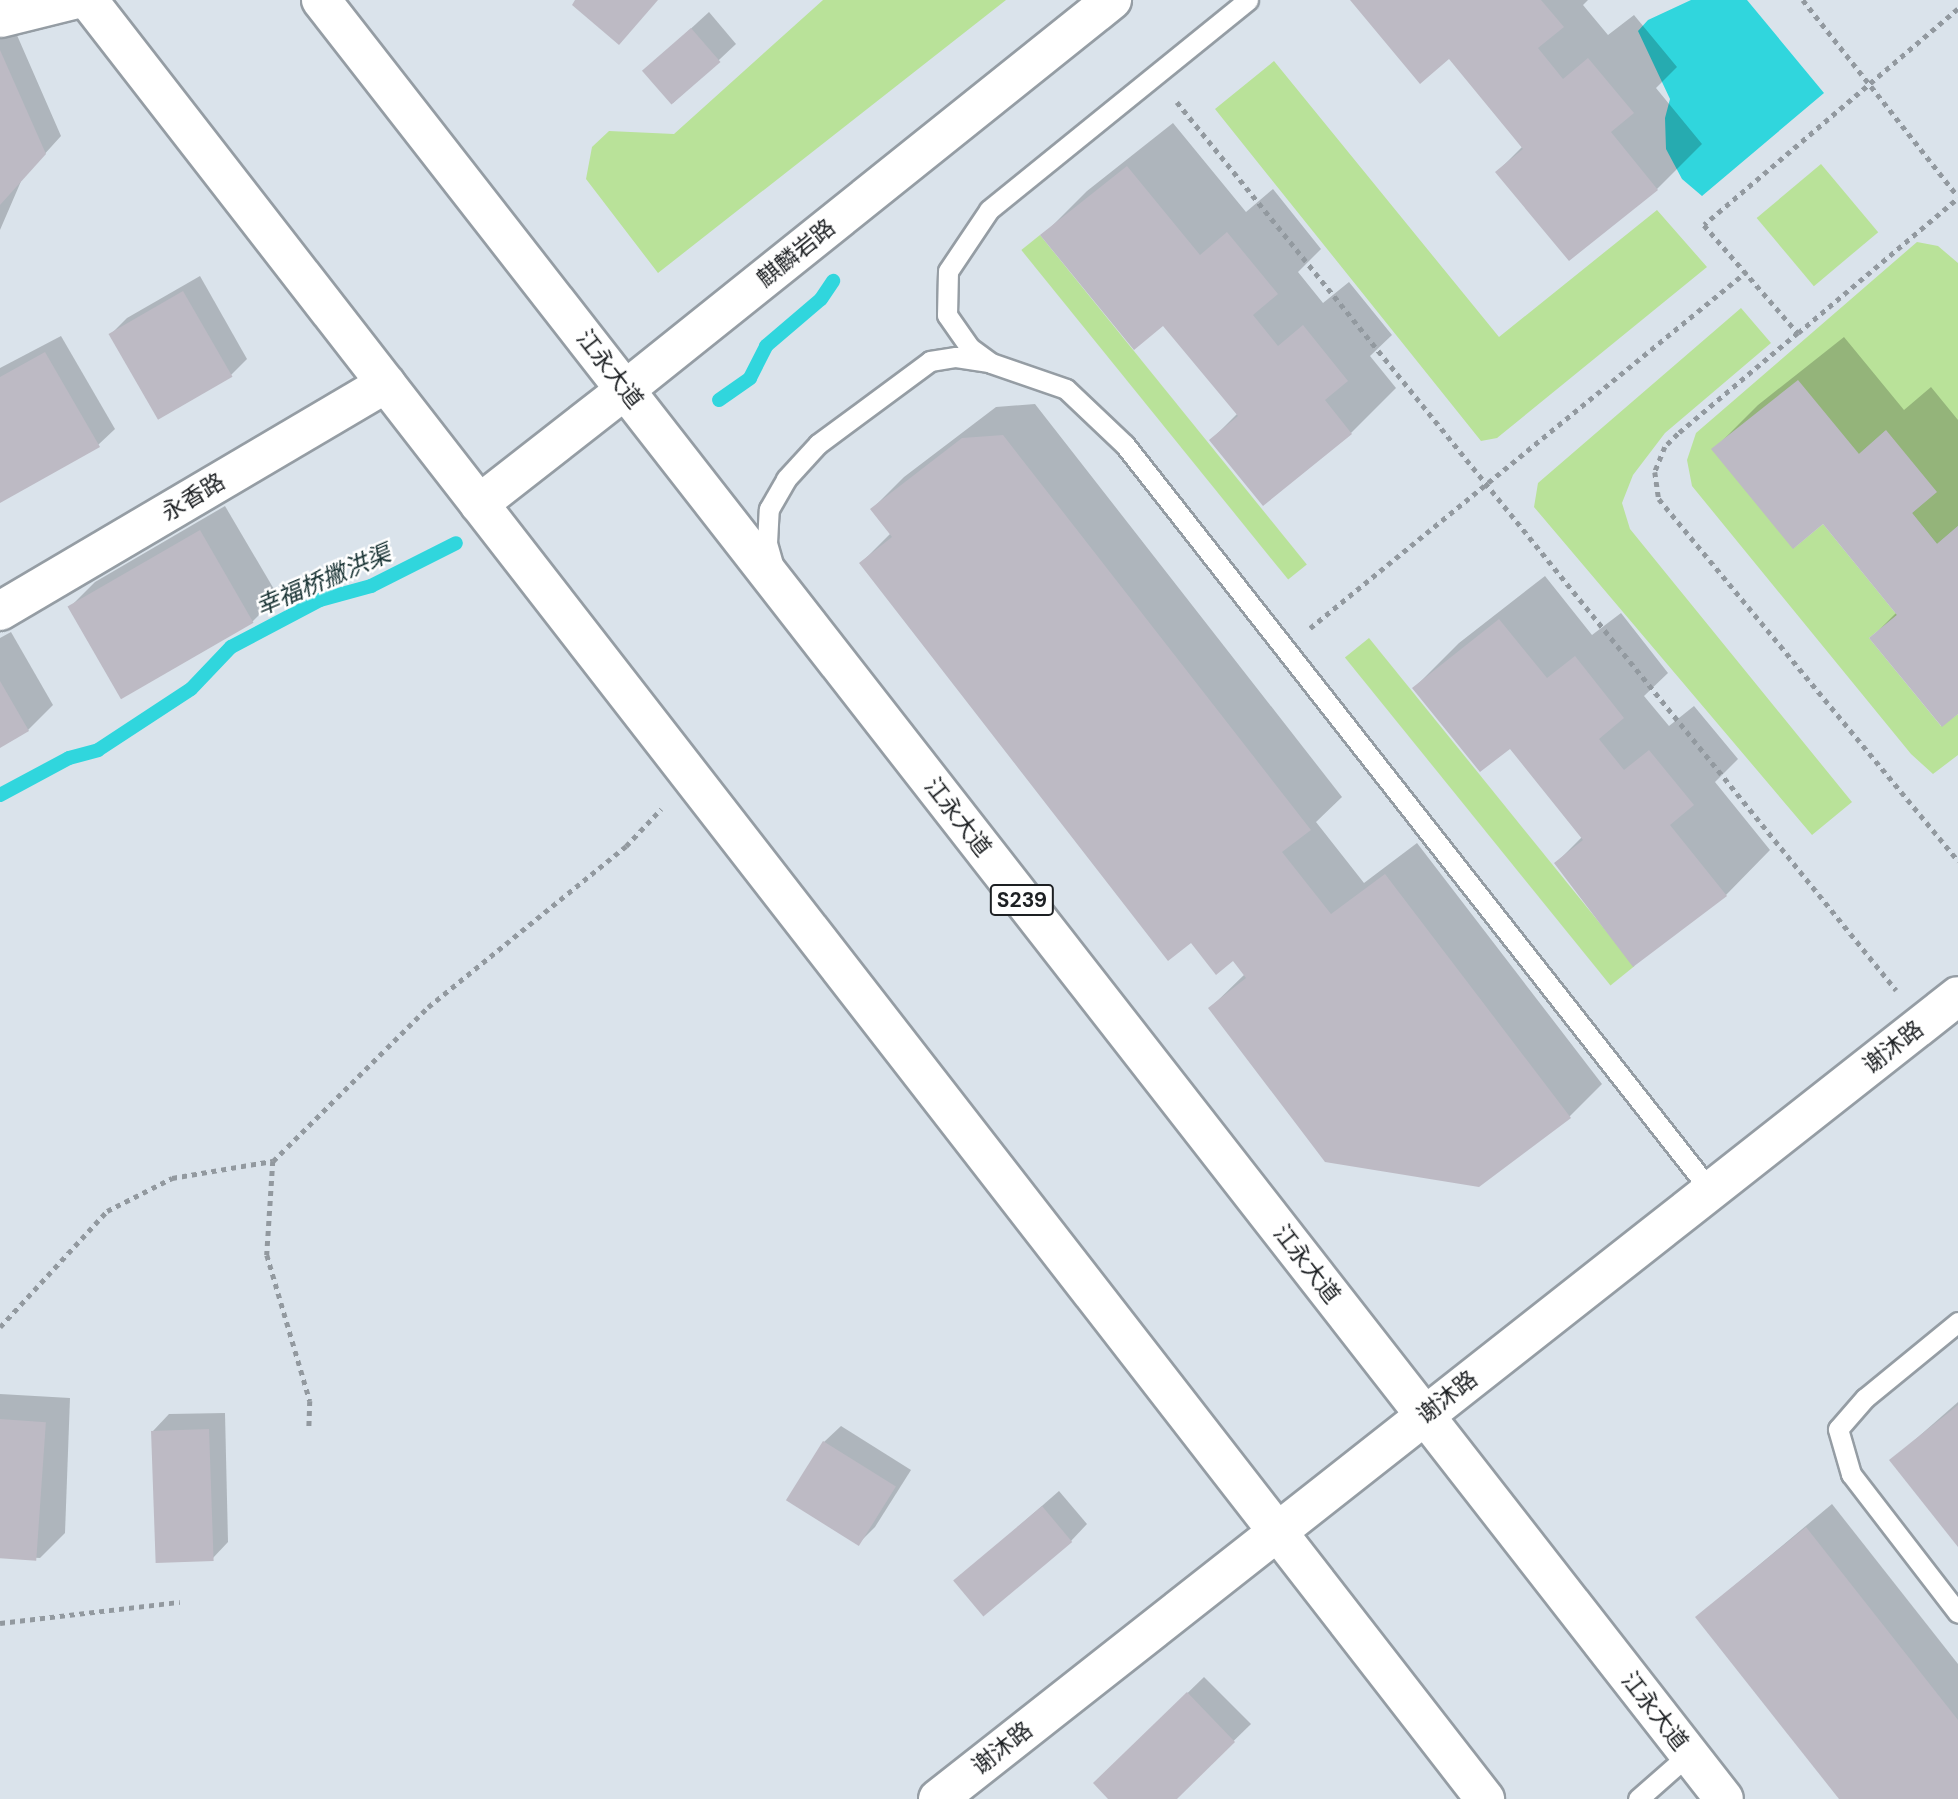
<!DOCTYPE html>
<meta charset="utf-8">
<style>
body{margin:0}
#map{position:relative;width:1958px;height:1799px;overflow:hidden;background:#dae3eb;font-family:"DM Sans","Noto Sans SC",sans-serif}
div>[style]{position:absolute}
.green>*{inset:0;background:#b9e299;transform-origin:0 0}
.water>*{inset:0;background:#30d6dd}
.shadow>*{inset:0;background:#0003}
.stream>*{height:14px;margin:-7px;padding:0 7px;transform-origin:7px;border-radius:7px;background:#30d6dd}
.building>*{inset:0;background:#bdbac4;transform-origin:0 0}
.path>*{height:4.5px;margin-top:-2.25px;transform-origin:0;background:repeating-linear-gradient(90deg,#92999f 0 5px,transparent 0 10px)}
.roads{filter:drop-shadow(2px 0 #959da4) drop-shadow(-2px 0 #959da4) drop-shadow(0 2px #959da4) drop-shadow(0 -2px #959da4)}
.service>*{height:19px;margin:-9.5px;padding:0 9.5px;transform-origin:9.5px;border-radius:9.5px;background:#fff}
.minor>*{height:37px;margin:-18.5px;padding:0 18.5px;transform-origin:18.5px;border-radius:18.5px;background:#fff}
.tertiary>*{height:38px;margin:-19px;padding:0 19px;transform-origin:19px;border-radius:19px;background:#fff}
.secondary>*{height:38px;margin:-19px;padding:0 19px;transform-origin:19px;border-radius:19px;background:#fff}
.primary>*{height:38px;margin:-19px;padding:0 19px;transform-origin:19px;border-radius:19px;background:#fff}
span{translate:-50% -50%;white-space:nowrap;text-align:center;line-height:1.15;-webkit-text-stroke:5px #fff;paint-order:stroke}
.shield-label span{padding:2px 5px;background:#fff;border:2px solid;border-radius:5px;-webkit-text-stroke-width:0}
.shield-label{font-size:21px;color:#1d2023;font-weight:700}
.street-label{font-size:23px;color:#1d2023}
.water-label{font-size:24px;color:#173132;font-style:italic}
</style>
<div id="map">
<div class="green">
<div style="clip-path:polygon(823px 0,1006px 0,658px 273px,586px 179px,592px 147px,609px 131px,674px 134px)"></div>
<div style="clip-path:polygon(1274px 61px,1499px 337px,1657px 210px,1707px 267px,1497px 438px,1481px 441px,1215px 109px)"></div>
<div style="left:1821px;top:164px;width:89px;height:84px;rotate:50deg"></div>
<div style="left:1040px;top:235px;width:424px;height:24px;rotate:51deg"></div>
<div style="clip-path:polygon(1917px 242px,1938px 246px,1958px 263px,1958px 526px,1937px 544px,1912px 513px,1936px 492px,1885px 431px,1859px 454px,1794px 548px,1823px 524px,1897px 615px,1869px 638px,1941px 726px,1958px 714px,1958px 755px,1933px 774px,1911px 754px,1692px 486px,1687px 460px,1696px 433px)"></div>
<div style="clip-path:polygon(1741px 308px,1771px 343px,1665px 433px,1633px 475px,1622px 503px,1630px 529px,1852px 802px,1812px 835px,1534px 507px,1538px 483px)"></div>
<div style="left:1369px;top:638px;width:422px;height:31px;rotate:51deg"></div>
</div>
<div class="water">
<div style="clip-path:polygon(1691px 0,1747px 0,1824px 93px,1702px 196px,1682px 179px,1666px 149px,1665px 118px,1670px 99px,1638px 31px,1648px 20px)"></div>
</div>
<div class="shadow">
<div style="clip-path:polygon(1352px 0,1588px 0,1583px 5px,1608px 35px,1634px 15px,1677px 67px,1656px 88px,1702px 144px,1657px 189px,1569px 259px,1497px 172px,1523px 146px,1449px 57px)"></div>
<div style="clip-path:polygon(709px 12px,736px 44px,673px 103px,661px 56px)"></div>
<div style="clip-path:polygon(13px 26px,61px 136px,22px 179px,0 230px,0 31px)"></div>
<div style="clip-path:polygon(1173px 123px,1246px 212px,1273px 189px,1321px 249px,1298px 272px,1323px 303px,1349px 282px,1392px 335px,1370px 356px,1396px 388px,1351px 433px,1211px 440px,1238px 413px,1163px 323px,1043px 235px,1087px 191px)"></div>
<div style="clip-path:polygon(200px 276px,247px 359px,231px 375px,110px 335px,127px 318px)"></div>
<div style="clip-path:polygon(61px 336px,115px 429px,98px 445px,0 501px,0 368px)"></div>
<div style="clip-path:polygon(1844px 337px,1904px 410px,1931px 387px,1958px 420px,1958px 712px,1871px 638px,1897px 612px,1823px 522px,1714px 449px,1758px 405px)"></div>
<div style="clip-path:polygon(1035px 404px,1342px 797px,1316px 822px,1364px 883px,1417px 843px,1602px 1084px,1569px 1117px,1210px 1008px,1245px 974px,1234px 959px,1191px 941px,861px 563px,891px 533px,872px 509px,904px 477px,996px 407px)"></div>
<div style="clip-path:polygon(225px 506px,278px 596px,253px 621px,122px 696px,70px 607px,95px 582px)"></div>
<div style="clip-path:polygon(1545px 576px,1592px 635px,1621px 613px,1668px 673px,1644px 696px,1669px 726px,1694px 706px,1738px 759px,1715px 782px,1770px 850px,1726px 895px,1556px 863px,1582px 837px,1510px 746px,1414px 688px,1459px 643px)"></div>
<div style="clip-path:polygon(11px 632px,53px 705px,28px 730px,0 746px,0 638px)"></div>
<div style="clip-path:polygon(0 1394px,70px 1398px,65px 1533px,40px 1558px,0 1556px)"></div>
<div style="clip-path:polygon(1958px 1402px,1958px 1544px,1892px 1460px)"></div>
<div style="clip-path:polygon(225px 1413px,228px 1542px,212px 1559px,153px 1431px,169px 1414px)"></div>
<div style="clip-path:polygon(841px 1426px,911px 1470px,875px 1527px,858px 1544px,824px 1442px)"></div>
<div style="clip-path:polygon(1059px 1491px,1087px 1524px,1071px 1541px,956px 1581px)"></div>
<div style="clip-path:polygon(1832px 1504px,1958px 1664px,1958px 1799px,1841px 1799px,1697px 1617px)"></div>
<div style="clip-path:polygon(1204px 1677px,1251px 1724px,1174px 1799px,1111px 1799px,1095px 1783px)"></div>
</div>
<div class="stream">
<div style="left:719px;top:400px;width:38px;rotate:-35deg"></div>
<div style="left:750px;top:378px;width:36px;rotate:-63deg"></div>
<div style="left:766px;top:346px;width:72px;rotate:-40.5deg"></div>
<div style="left:821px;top:299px;width:22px;rotate:-56deg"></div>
<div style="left:0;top:795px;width:78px;rotate:-28.2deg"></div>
<div style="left:69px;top:758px;width:30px;rotate:-15deg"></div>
<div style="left:98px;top:750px;width:111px;rotate:-33.3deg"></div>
<div style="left:191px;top:689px;width:58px;rotate:-46.4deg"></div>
<div style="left:231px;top:647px;width:101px;rotate:-27.8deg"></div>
<div style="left:320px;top:600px;width:53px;rotate:-15.4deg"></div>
<div style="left:371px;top:586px;width:95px;rotate:-26.8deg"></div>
</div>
<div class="building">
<div style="clip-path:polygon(575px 0,658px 0,619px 45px,572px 5px)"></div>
<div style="clip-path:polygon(1350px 0,1541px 0,1564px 27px,1538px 48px,1563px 79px,1588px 58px,1634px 113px,1611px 132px,1658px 190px,1569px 261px,1495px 172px,1523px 149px,1449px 59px,1420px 84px)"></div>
<div style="left:691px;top:28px;width:45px;height:65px;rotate:49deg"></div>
<div style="clip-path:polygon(0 50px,46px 154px,0 205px)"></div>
<div style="clip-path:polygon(1127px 166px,1200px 255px,1227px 232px,1278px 294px,1253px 315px,1278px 346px,1303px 325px,1348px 381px,1325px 400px,1352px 434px,1263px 506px,1209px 440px,1238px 416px,1163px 326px,1134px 350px,1040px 235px)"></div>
<div style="left:183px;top:291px;width:99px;height:86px;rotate:60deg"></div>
<div style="clip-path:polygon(45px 352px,100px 447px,0 503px,0 377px)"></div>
<div style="clip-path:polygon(1798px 380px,1859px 454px,1886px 430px,1937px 492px,1912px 513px,1937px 544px,1958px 526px,1958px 714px,1942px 727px,1869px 638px,1897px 615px,1823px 524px,1793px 549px,1711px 449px)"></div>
<div style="clip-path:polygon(1003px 435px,1311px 830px,1282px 852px,1331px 914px,1385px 874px,1571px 1118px,1479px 1187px,1325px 1162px,1208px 1008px,1246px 978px,1233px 961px,1216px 975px,1191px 943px,1168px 961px,859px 563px,892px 537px,870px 509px,962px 438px)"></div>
<div style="left:200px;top:530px;width:107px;height:153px;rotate:60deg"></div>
<div style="clip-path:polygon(1499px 619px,1547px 678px,1575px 656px,1624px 718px,1599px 739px,1624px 770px,1649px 750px,1694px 805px,1670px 825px,1727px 896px,1633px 967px,1554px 863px,1583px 840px,1510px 749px,1480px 772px,1412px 688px)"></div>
<div style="clip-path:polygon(0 681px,29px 731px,0 748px)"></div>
<div style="clip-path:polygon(1958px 1405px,1958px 1547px,1889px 1460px)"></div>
<div style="left:0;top:1419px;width:46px;height:139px;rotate:4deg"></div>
<div style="left:209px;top:1429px;width:132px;height:58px;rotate:88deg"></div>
<div style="left:823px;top:1441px;width:86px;height:70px;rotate:32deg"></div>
<div style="left:1042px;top:1506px;width:47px;height:116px;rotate:50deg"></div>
<div style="clip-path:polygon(1806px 1527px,1958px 1720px,1958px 1799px,1839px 1799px,1695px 1617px)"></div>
<div style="clip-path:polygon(1187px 1692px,1235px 1742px,1177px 1799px,1108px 1799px,1093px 1783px)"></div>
</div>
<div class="path">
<div style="left:1803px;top:0;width:250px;rotate:51.7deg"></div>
<div style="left:1958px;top:9px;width:333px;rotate:139.6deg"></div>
<div style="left:1704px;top:225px;width:143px;rotate:49deg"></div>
<div style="left:1798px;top:333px;width:157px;rotate:139.9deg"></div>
<div style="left:1678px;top:434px;width:18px;rotate:135deg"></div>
<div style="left:1665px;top:447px;width:27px;rotate:112deg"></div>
<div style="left:1655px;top:472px;width:27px;rotate:82deg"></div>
<div style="left:1659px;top:499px;width:470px;rotate:50.4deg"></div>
<div style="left:1177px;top:102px;width:1143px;rotate:51deg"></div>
<div style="left:1798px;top:333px;width:209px;rotate:-40.2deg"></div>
<div style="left:1310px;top:628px;width:563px;rotate:-39.23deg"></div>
<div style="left:273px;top:1161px;width:94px;rotate:93.7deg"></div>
<div style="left:267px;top:1255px;width:152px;rotate:73.6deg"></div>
<div style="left:310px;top:1401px;width:29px;rotate:92deg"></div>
<div style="left:0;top:1327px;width:158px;rotate:-47.3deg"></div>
<div style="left:107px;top:1211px;width:73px;rotate:-26.9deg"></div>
<div style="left:172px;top:1178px;width:102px;rotate:-9.6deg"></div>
<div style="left:273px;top:1161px;width:218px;rotate:-44.8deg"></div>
<div style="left:428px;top:1007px;width:255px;rotate:-39.1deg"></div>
<div style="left:626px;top:846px;width:51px;rotate:-46.6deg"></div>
<div style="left:0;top:1623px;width:181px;rotate:-6.7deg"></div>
</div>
<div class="roads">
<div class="service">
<div style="left:1248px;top:0;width:333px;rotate:141deg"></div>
<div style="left:989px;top:210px;width:73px;rotate:123.9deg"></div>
<div style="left:948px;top:271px;width:44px;rotate:91.3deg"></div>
<div style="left:947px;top:315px;width:39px;rotate:55deg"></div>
<div style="left:969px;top:347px;width:27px;rotate:36deg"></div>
<div style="left:991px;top:363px;width:79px;rotate:19.1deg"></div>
<div style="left:1066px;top:389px;width:81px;rotate:43.5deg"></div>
<div style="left:1125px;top:445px;width:947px;rotate:51.86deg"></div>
<div style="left:773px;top:564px;width:22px;rotate:-106deg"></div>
<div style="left:767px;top:543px;width:34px;rotate:-87deg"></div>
<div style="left:769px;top:509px;width:34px;rotate:-60deg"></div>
<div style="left:786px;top:479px;width:47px;rotate:-47.6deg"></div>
<div style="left:818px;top:444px;width:139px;rotate:-36.5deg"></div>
<div style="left:930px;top:361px;width:26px;rotate:-9deg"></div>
<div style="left:956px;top:357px;width:30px;rotate:9deg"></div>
<div style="left:1958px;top:1322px;width:120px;rotate:140.7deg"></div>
<div style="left:1865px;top:1398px;width:41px;rotate:131.1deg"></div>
<div style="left:1838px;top:1429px;width:47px;rotate:73.9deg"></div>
<div style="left:1851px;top:1474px;width:175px;rotate:52.4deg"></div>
<div style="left:1638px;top:1799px;width:68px;rotate:-41.4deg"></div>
</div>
<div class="minor">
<div style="left:0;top:18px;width:75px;rotate:-13.9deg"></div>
</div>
<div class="tertiary">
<div style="left:938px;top:1799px;width:1298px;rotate:-38.21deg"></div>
</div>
<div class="secondary">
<div style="left:625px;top:390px;width:624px;rotate:-38.69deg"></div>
<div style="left:0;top:611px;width:448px;rotate:-30.5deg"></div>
</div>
<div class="primary">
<div style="left:88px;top:0;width:2278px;rotate:52.17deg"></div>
<div style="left:321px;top:0;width:2281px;rotate:52.05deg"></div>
<div style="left:479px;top:504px;width:185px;rotate:-38deg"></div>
</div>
</div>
<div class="shield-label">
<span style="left:1022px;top:900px">S239</span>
</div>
<div class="street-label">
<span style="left:796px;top:253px;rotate:-39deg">麒麟岩路</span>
<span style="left:610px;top:369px;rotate:52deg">江永大道</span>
<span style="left:193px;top:497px;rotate:-31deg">永香路</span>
<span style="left:958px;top:817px;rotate:52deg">江永大道</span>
<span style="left:1893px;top:1047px;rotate:-38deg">谢沐路</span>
<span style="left:1307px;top:1264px;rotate:52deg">江永大道</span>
<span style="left:1447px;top:1397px;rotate:-38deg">谢沐路</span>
<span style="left:1655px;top:1711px;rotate:52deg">江永大道</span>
<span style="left:1002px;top:1748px;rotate:-38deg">谢沐路</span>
</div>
<div class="water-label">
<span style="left:323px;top:580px;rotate:-23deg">幸福桥撇洪渠</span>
</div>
</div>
